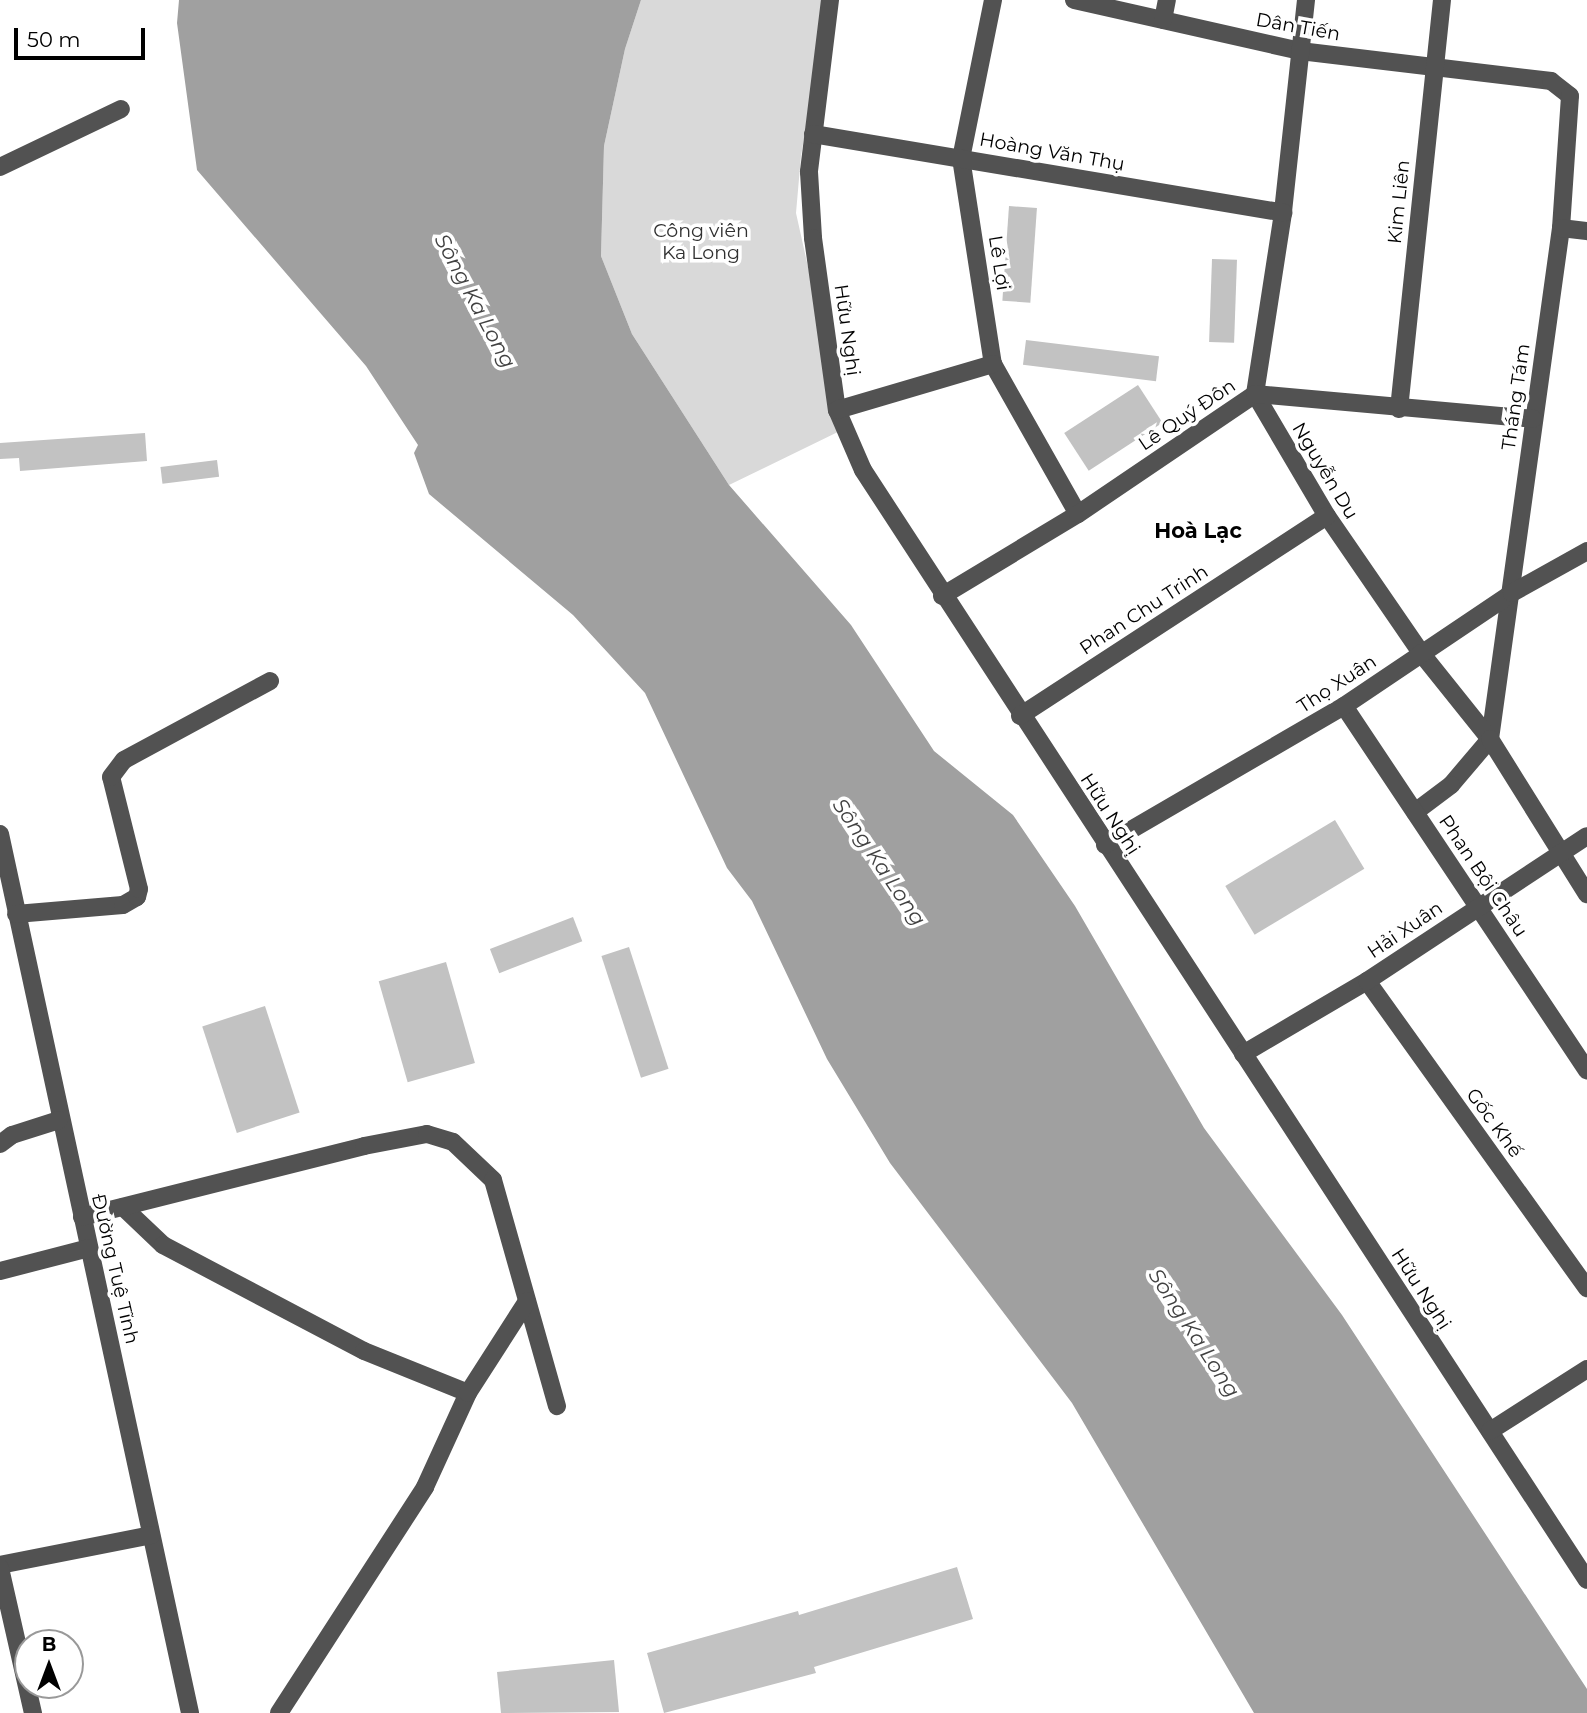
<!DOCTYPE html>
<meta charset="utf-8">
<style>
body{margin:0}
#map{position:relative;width:1587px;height:1713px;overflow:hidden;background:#fff;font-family:Montserrat,sans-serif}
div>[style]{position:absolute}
.green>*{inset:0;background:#d9d9d9}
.water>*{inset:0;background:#a0a0a0}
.building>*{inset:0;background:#c2c2c2;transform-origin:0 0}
.minor>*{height:18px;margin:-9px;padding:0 9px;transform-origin:9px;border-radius:9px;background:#525252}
span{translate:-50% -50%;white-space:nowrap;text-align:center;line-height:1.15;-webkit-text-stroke:7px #fff;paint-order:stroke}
.street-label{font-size:19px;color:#000}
.park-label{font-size:19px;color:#303030}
.water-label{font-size:21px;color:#414141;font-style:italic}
.neighbourhood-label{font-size:21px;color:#000;font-weight:700}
.north{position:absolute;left:14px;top:1629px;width:70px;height:70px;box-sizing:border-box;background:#fff;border:2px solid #999;border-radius:50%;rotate:0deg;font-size:19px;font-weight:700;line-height:28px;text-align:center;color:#000}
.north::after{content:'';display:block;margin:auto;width:24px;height:32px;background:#000;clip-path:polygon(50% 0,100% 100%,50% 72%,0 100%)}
.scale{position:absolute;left:14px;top:28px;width:131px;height:32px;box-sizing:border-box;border:4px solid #000;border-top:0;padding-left:9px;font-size:21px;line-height:24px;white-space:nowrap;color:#000;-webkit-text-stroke:5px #fff;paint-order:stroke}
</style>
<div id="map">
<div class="green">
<div style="clip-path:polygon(641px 0,827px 0,801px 156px,796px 213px,844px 429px,729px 485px,632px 334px,601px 256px,604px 146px,625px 49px)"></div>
</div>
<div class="water">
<div style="clip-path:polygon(179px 0,641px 0,625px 49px,604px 146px,601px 256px,632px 334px,729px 485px,851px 625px,934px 751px,1013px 815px,1075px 906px,1204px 1128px,1342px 1315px,1587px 1689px,1587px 1713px,1254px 1713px,1072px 1403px,890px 1163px,827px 1059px,752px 901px,727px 868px,645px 693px,573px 615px,429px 494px,414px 453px,418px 445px,366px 366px,197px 170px,177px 23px)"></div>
</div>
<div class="building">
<div style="left:1009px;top:206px;width:28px;height:95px;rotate:4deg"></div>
<div style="left:1212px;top:259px;width:25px;height:83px;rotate:2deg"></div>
<div style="left:1026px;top:340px;width:134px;height:25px;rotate:7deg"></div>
<div style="left:1138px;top:385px;width:45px;height:88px;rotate:57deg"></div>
<div style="clip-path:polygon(145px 433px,147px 461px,20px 471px,19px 458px,0 459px,0 443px)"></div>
<div style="left:217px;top:460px;width:17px;height:57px;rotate:83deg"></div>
<div style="left:1335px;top:820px;width:57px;height:128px;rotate:59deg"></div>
<div style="left:573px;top:917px;width:26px;height:89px;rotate:69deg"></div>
<div style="left:629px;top:947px;width:128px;height:29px;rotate:72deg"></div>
<div style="left:446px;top:962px;width:105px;height:70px;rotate:74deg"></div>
<div style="left:265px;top:1006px;width:112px;height:66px;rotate:72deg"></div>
<div style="clip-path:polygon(957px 1567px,973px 1619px,814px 1667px,816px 1673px,664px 1713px,647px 1653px,798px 1611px,799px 1615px)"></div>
<div style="clip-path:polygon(614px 1660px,619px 1712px,501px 1713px,497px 1672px)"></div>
</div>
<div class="minor">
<div style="left:830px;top:0;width:173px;rotate:97deg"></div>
<div style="left:809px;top:172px;width:66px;rotate:86.5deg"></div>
<div style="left:813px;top:238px;width:174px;rotate:82.1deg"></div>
<div style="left:837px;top:410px;width:65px;rotate:66.6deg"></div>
<div style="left:863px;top:470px;width:1325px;rotate:56.89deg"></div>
<div style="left:993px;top:0;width:161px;rotate:101.4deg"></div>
<div style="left:961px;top:158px;width:208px;rotate:81.2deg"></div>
<div style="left:993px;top:364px;width:172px;rotate:60.5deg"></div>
<div style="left:1074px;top:0;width:232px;rotate:12.7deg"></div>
<div style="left:1300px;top:51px;width:253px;rotate:6.8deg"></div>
<div style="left:1551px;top:81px;width:24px;rotate:38deg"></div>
<div style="left:1570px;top:96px;width:132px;rotate:93.9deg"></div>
<div style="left:1561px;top:228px;width:516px;rotate:97.91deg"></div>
<div style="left:1490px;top:739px;width:60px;rotate:130.3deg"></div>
<div style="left:1451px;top:785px;width:45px;rotate:143.1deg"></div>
<div style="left:1306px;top:0;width:214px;rotate:96.2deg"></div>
<div style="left:1283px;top:213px;width:183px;rotate:98.8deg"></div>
<div style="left:1255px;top:394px;width:142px;rotate:59.5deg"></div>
<div style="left:1327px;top:516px;width:166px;rotate:55.5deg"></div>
<div style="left:1421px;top:653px;width:110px;rotate:51.3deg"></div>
<div style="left:1490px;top:739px;width:183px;rotate:58deg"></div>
<div style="left:1163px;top:20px;width:20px;rotate:-79deg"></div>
<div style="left:813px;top:134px;width:477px;rotate:9.5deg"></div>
<div style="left:0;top:167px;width:134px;rotate:-25.6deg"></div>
<div style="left:1561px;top:228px;width:26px;rotate:7deg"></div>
<div style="left:1399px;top:409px;width:411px;rotate:-84deg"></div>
<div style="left:837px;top:410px;width:163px;rotate:-16.4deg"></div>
<div style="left:942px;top:596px;width:159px;rotate:-31.1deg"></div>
<div style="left:1078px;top:514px;width:214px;rotate:-34.1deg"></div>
<div style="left:1255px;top:394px;width:279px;rotate:5.1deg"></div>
<div style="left:1344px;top:706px;width:438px;rotate:56.3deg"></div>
<div style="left:1020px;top:716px;width:366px;rotate:-33.1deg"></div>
<div style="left:0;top:834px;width:899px;rotate:77.8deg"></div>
<div style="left:1105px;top:845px;width:276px;rotate:-30.2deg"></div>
<div style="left:1344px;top:706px;width:202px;rotate:-33.9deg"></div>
<div style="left:1512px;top:593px;width:86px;rotate:-29.2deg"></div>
<div style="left:16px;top:914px;width:107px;rotate:-4.8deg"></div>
<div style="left:123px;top:905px;width:16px;rotate:-30deg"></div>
<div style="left:137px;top:897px;width:8px;rotate:-76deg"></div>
<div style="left:139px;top:889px;width:115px;rotate:-104deg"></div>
<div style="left:111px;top:777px;width:21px;rotate:-53deg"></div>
<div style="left:124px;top:760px;width:166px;rotate:-28.4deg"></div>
<div style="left:1367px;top:981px;width:378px;rotate:54.4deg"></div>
<div style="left:1243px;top:1054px;width:144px;rotate:-30.5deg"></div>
<div style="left:1367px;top:981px;width:263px;rotate:-33.4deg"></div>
<div style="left:0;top:1144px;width:15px;rotate:-37deg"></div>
<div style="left:12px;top:1135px;width:49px;rotate:-17.7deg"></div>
<div style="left:123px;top:1207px;width:55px;rotate:43.5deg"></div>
<div style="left:163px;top:1245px;width:227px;rotate:27.8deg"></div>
<div style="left:364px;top:1351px;width:112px;rotate:22deg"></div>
<div style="left:82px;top:1217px;width:291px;rotate:-14.1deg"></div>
<div style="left:364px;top:1146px;width:64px;rotate:-10.8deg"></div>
<div style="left:427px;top:1134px;width:27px;rotate:17deg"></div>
<div style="left:453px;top:1142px;width:55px;rotate:43.5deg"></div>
<div style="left:493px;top:1180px;width:235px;rotate:74.2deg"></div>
<div style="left:0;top:1271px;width:92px;rotate:-14.5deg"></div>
<div style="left:1490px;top:1431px;width:115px;rotate:-32.6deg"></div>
<div style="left:0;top:1565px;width:154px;rotate:-11.2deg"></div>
<div style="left:0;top:1568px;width:149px;rotate:77.2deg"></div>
<div style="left:279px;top:1713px;width:269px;rotate:-57.1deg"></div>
<div style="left:425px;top:1487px;width:103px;rotate:-65.4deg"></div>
<div style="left:468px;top:1393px;width:109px;rotate:-57.3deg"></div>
</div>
<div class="street-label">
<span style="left:1298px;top:27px;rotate:10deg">Dân Tiến</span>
<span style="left:1052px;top:152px;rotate:10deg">Hoàng Văn Thụ</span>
<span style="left:1399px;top:202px;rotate:-84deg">Kim Liên</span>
<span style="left:999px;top:263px;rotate:81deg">Lê Lợi</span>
<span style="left:847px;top:330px;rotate:82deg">Hữu Nghị</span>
<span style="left:1516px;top:397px;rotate:-82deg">Tháng Tám</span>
<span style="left:1187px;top:415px;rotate:-34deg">Lê Quý Đôn</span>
<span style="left:1325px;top:471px;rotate:59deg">Nguyễn Du</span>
<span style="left:1144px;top:610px;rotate:-33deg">Phan Chu Trinh</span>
<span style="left:1337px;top:684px;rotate:-33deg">Thọ Xuân</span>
<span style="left:1110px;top:814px;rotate:57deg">Hữu Nghị</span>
<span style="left:1483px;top:876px;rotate:56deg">Phan Bội Châu</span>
<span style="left:1405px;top:930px;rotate:-34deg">Hải Xuân</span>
<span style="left:1494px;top:1123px;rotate:54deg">Gốc Khế</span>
<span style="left:115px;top:1269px;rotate:77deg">Đường Tuệ Tĩnh</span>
<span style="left:1421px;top:1289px;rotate:57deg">Hữu Nghị</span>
</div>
<div class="park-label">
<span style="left:701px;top:242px">Công viên<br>Ka Long</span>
</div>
<div class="water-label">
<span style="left:475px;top:301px;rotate:62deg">Sông Ka Long</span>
<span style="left:879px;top:862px;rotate:56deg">Sông Ka Long</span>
<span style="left:1194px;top:1333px;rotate:57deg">Sông Ka Long</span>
</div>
<div class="neighbourhood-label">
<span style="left:1198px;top:531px">Hoà Lạc</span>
</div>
<div class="north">B</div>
<div class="scale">50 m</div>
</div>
